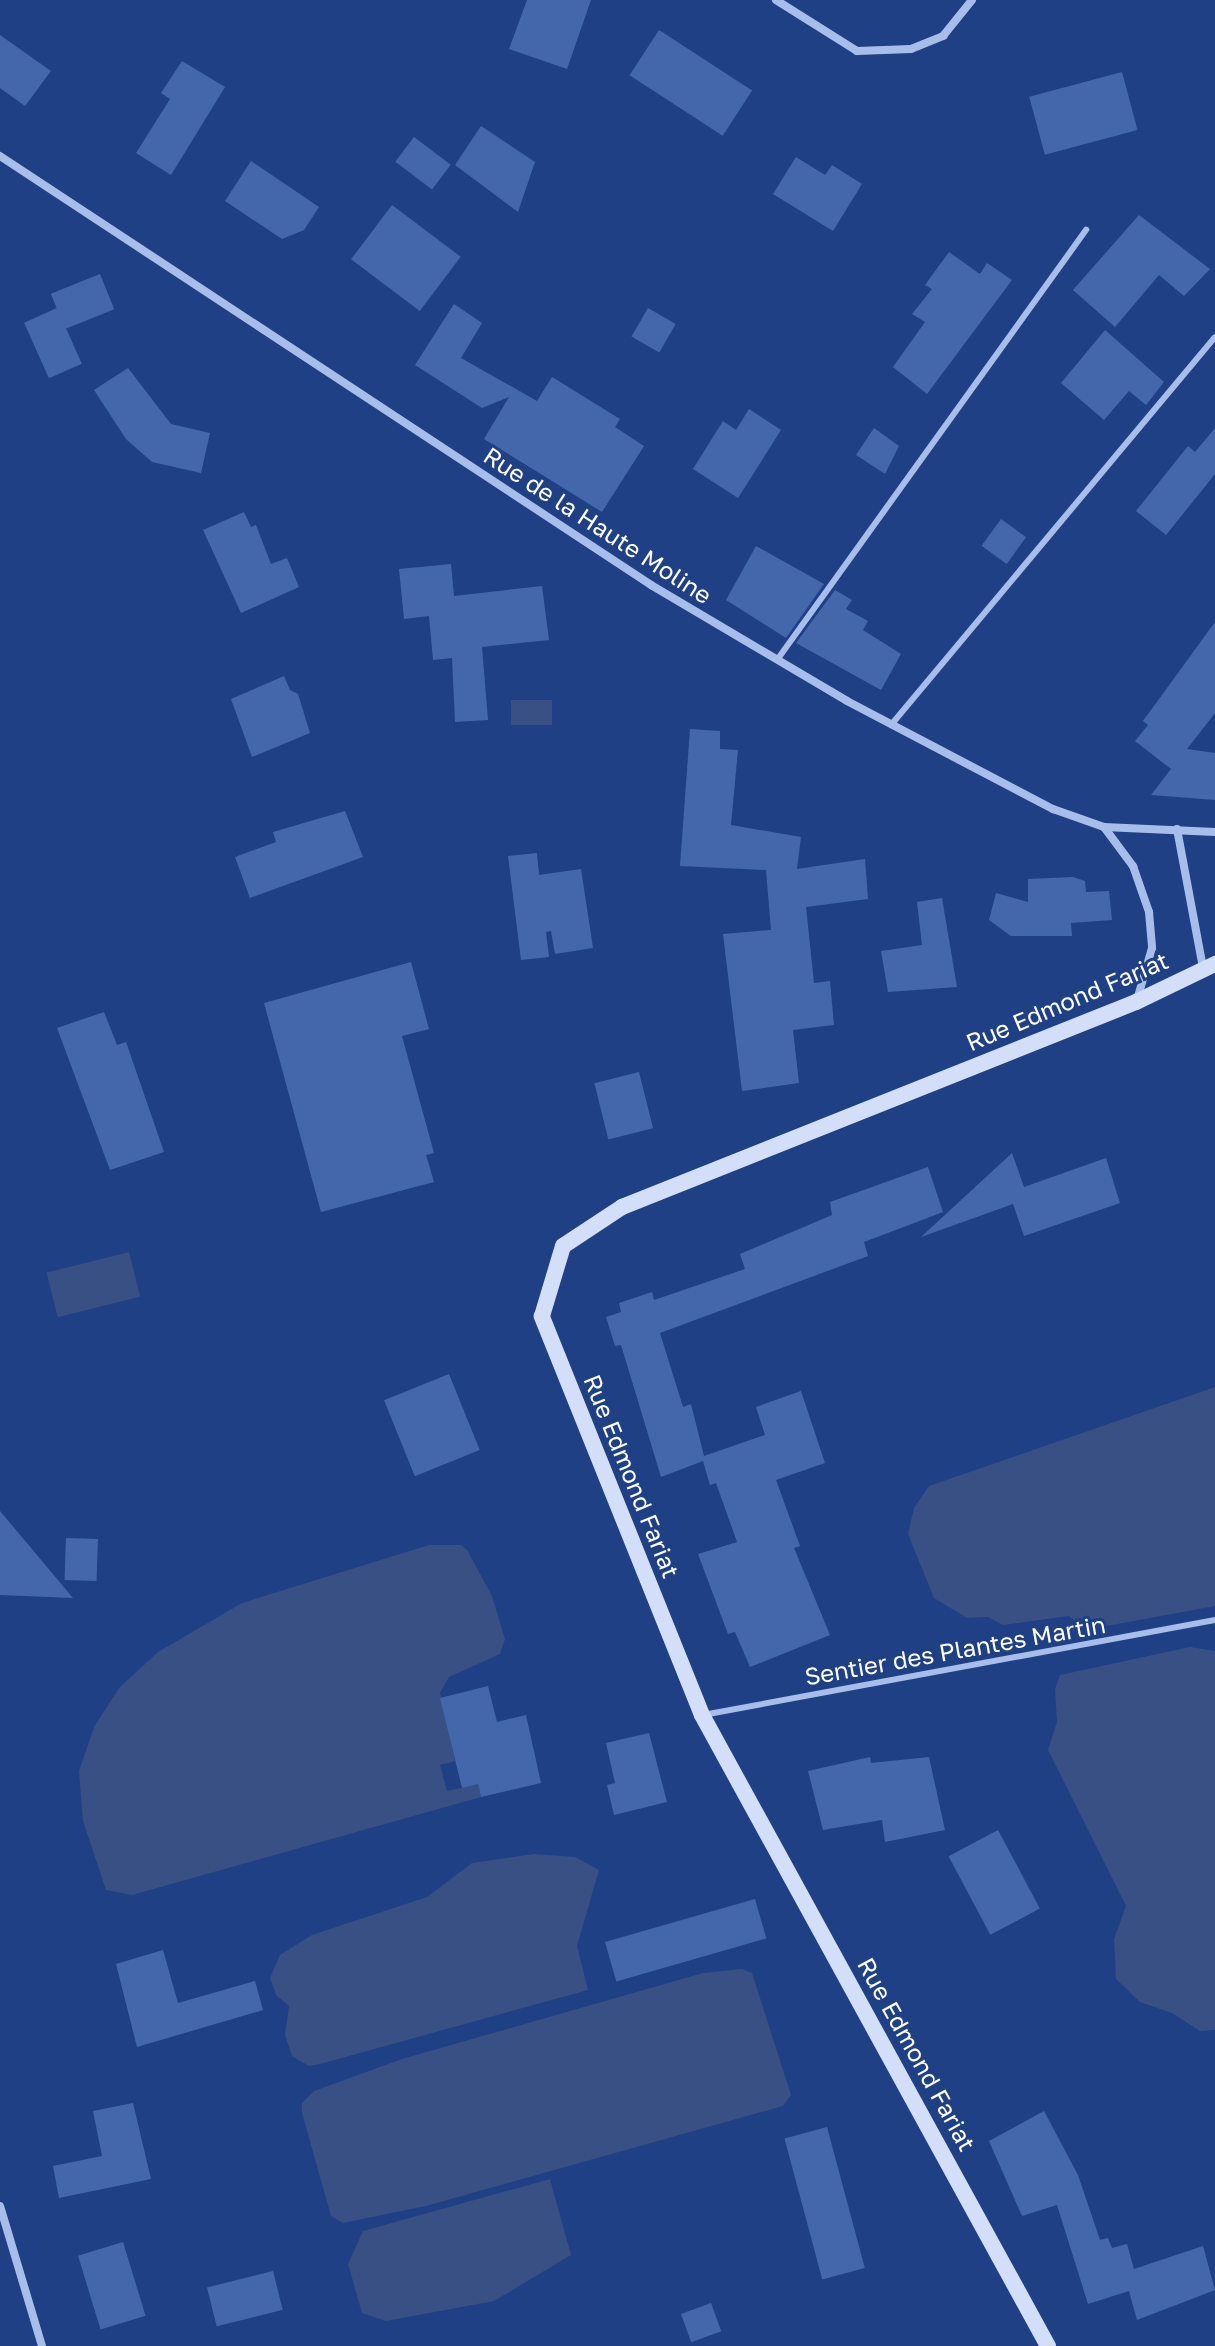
<!DOCTYPE html>
<style>
body{margin:0}
#map{position:relative;width:1215px;height:2346px;overflow:hidden;background:#1f4085;font-family:"Golos Text",sans-serif}
div>[style]{position:absolute}
.water>*{inset:0;background:#385083;transform-origin:0 0}
.building>*{inset:0;background:#4467ac;transform-origin:0 0}
.lane>*{height:6px;margin:-3px;padding:0 3px;transform-origin:3px;border-radius:3px;background:#a8beea}
.street>*{height:8px;margin:-4px;padding:0 4px;transform-origin:4px;border-radius:4px;background:#a8beea}
.secondary>*{height:16px;margin:-8px;padding:0 8px;transform-origin:8px;border-radius:8px;background:#d3dff8}
span{translate:-50% -50%;white-space:nowrap;text-align:center;line-height:1.15;-webkit-text-stroke:6px #1f4085;paint-order:stroke}
.street-label{font-size:24px;color:#fff}
</style>
<div id="map">
<div class="water">
<div style="left:511px;top:700px;width:41px;height:25px"></div>
<div style="left:129px;top:1252px;width:46px;height:85px;rotate:76deg"></div>
<div style="clip-path:polygon(1215px 1387px,1215px 1606px,1085px 1630px,1069px 1616px,1003px 1625px,988px 1617px,967px 1618px,934px 1598px,908px 1534px,914px 1508px,929px 1486px)"></div>
<div style="clip-path:polygon(429px 1545px,461px 1545px,467px 1550px,492px 1596px,505px 1639px,500px 1654px,449px 1677px,440px 1693px,455px 1761px,440px 1765px,447px 1791px,478px 1784px,481px 1797px,132px 1895px,106px 1890px,83px 1821px,79px 1771px,94px 1727px,119px 1688px,158px 1652px,242px 1603px)"></div>
<div style="clip-path:polygon(1190px 1647px,1215px 1651px,1215px 2030px,1200px 2031px,1172px 2013px,1140px 2002px,1116px 1979px,1114px 1939px,1126px 1906px,1048px 1750px,1057px 1722px,1055px 1689px,1060px 1675px)"></div>
<div style="clip-path:polygon(534px 1854px,575px 1857px,599px 1870px,577px 1946px,588px 1990px,320px 2064px,309px 2066px,292px 2056px,285px 2035px,289px 2006px,276px 1995px,270px 1978px,280px 1955px,312px 1935px,427px 1897px,472px 1863px)"></div>
<div style="clip-path:polygon(742px 1969px,752px 1973px,791px 2095px,783px 2106px,426px 2206px,343px 2223px,331px 2216px,302px 2113px,302px 2103px,314px 2091px,402px 2059px,703px 1973px)"></div>
<div style="clip-path:polygon(550px 2179px,571px 2255px,494px 2301px,386px 2321px,362px 2313px,348px 2264px,363px 2231px)"></div>
</div>
<div class="building">
<div style="clip-path:polygon(527px 0,591px 0,567px 69px,509px 49px)"></div>
<div style="left:659px;top:30px;width:111px;height:54px;rotate:33deg"></div>
<div style="clip-path:polygon(0 35px,51px 71px,25px 106px,0 88px)"></div>
<div style="clip-path:polygon(182px 61px,225px 87px,171px 175px,136px 153px,170px 99px,161px 93px)"></div>
<div style="left:1122px;top:72px;width:60px;height:96px;rotate:75deg"></div>
<div style="clip-path:polygon(481px 126px,535px 162px,518px 212px,455px 165px)"></div>
<div style="left:414px;top:137px;width:46px;height:31px;rotate:37deg"></div>
<div style="clip-path:polygon(796px 157px,825px 175px,832px 165px,862px 184px,833px 231px,773px 194px)"></div>
<div style="clip-path:polygon(251px 161px,319px 207px,304px 230px,282px 239px,225px 201px)"></div>
<div style="left:392px;top:205px;width:86px;height:68px;rotate:37deg"></div>
<div style="clip-path:polygon(1139px 215px,1210px 269px,1184px 296px,1159px 275px,1115px 327px,1073px 290px)"></div>
<div style="clip-path:polygon(949px 252px,980px 274px,987px 263px,1012px 280px,927px 394px,893px 367px,925px 322px,912px 314px,932px 289px,925px 285px)"></div>
<div style="left:100px;top:274px;width:38px;height:53px;rotate:68deg"></div>
<div style="clip-path:polygon(454px 304px,482px 323px,461px 358px,537px 401px,552px 377px,620px 419px,615px 427px,644px 446px,602px 512px,484px 439px,509px 397px,482px 408px,415px 365px)"></div>
<div style="left:57px;top:308px;width:61px;height:36px;rotate:66deg"></div>
<div style="left:648px;top:308px;width:32px;height:33px;rotate:30deg"></div>
<div style="clip-path:polygon(1105px 330px,1164px 382px,1146px 405px,1129px 391px,1104px 420px,1061px 383px)"></div>
<div style="clip-path:polygon(128px 368px,171px 424px,210px 433px,201px 473px,152px 462px,126px 439px,94px 390px)"></div>
<div style="clip-path:polygon(749px 409px,781px 430px,738px 498px,693px 469px,723px 421px,736px 430px)"></div>
<div style="clip-path:polygon(874px 428px,899px 446px,885px 474px,856px 455px)"></div>
<div style="clip-path:polygon(1215px 428px,1215px 474px,1166px 535px,1136px 511px,1188px 446px,1195px 452px)"></div>
<div style="clip-path:polygon(244px 512px,251px 527px,256px 525px,271px 564px,287px 558px,299px 587px,241px 613px,203px 530px)"></div>
<div style="left:1001px;top:519px;width:31px;height:33px;rotate:36deg"></div>
<div style="clip-path:polygon(756px 546px,824px 584px,786px 638px,726px 600px)"></div>
<div style="clip-path:polygon(451px 564px,454px 596px,542px 586px,549px 640px,482px 647px,488px 720px,455px 722px,452px 658px,433px 660px,429px 616px,404px 619px,399px 569px)"></div>
<div style="clip-path:polygon(835px 590px,852px 600px,846px 609px,868px 621px,863px 630px,901px 654px,881px 690px,796px 643px)"></div>
<div style="clip-path:polygon(1215px 622px,1215px 713px,1187px 749px,1215px 753px,1215px 800px,1151px 795px,1171px 769px,1135px 741px,1148px 725px,1143px 721px)"></div>
<div style="clip-path:polygon(284px 676px,290px 690px,298px 694px,310px 733px,252px 757px,231px 699px)"></div>
<div style="clip-path:polygon(690px 729px,720px 731px,720px 749px,738px 750px,731px 825px,801px 837px,797px 869px,865px 859px,868px 899px,806px 907px,814px 983px,830px 981px,834px 1025px,793px 1030px,799px 1083px,742px 1091px,723px 934px,771px 930px,766px 870px,680px 866px)"></div>
<div style="clip-path:polygon(345px 811px,363px 857px,250px 898px,235px 857px,276px 842px,273px 832px)"></div>
<div style="clip-path:polygon(537px 853px,539px 875px,581px 869px,593px 948px,555px 954px,551px 931px,546px 932px,549px 957px,521px 960px,508px 856px)"></div>
<div style="clip-path:polygon(1073px 877px,1085px 881px,1086px 892px,1109px 891px,1112px 920px,1071px 923px,1072px 936px,1011px 936px,989px 920px,996px 893px,1028px 902px,1028px 879px)"></div>
<div style="clip-path:polygon(942px 898px,957px 987px,888px 992px,881px 951px,922px 945px,917px 902px)"></div>
<div style="clip-path:polygon(411px 962px,429px 1029px,402px 1036px,434px 1153px,426px 1155px,434px 1182px,321px 1212px,264px 1003px)"></div>
<div style="clip-path:polygon(104px 1012px,117px 1045px,126px 1042px,164px 1152px,110px 1170px,57px 1028px)"></div>
<div style="left:639px;top:1072px;width:58px;height:46px;rotate:76deg"></div>
<div style="clip-path:polygon(1012px 1153px,1024px 1187px,1106px 1158px,1120px 1203px,1024px 1236px,1013px 1204px,921px 1237px)"></div>
<div style="clip-path:polygon(928px 1167px,943px 1212px,864px 1242px,868px 1256px,660px 1333px,683px 1407px,691px 1404px,704px 1456px,765px 1435px,756px 1407px,801px 1391px,825px 1463px,776px 1480px,800px 1546px,794px 1548px,830px 1635px,750px 1667px,735px 1632px,728px 1634px,698px 1554px,737px 1542px,716px 1483px,710px 1485px,703px 1461px,661px 1477px,621px 1345px,615px 1346px,606px 1317px,621px 1312px,619px 1303px,652px 1292px,654px 1300px,745px 1269px,740px 1254px,832px 1215px,830px 1202px)"></div>
<div style="left:449px;top:1374px;width:82px;height:70px;rotate:68deg"></div>
<div style="clip-path:polygon(0 1511px,73px 1598px,0 1595px)"></div>
<div style="left:66px;top:1538px;width:32px;height:42px;rotate:2deg"></div>
<div style="clip-path:polygon(488px 1686px,497px 1722px,526px 1715px,541px 1783px,481px 1797px,478px 1784px,462px 1788px,440px 1698px)"></div>
<div style="clip-path:polygon(649px 1733px,667px 1802px,614px 1815px,607px 1785px,615px 1783px,606px 1743px)"></div>
<div style="clip-path:polygon(870px 1757px,871px 1763px,929px 1757px,945px 1830px,885px 1842px,882px 1820px,823px 1830px,808px 1771px)"></div>
<div style="left:998px;top:1830px;width:89px;height:56px;rotate:62deg"></div>
<div style="left:755px;top:1899px;width:41px;height:156px;rotate:74deg"></div>
<div style="clip-path:polygon(163px 1950px,178px 2003px,255px 1981px,263px 2010px,137px 2047px,116px 1964px)"></div>
<div style="clip-path:polygon(133px 2103px,151px 2179px,59px 2198px,53px 2166px,102px 2156px,93px 2111px)"></div>
<div style="clip-path:polygon(1044px 2111px,1078px 2175px,1100px 2240px,1108px 2238px,1112px 2248px,1127px 2244px,1134px 2269px,1203px 2246px,1215px 2290px,1137px 2320px,1129px 2291px,1088px 2304px,1057px 2205px,1022px 2216px,989px 2141px)"></div>
<div style="left:827px;top:2127px;width:146px;height:44px;rotate:75deg"></div>
<div style="left:123px;top:2242px;width:77px;height:47px;rotate:73deg"></div>
<div style="left:273px;top:2271px;width:40px;height:68px;rotate:76deg"></div>
<div style="left:711px;top:2303px;width:30px;height:32px;rotate:70deg"></div>
</div>
<div class="lane">
<div style="left:777px;top:660px;width:530px;rotate:-54.3deg"></div>
<div style="left:891px;top:725px;width:505px;rotate:-50.14deg"></div>
<div style="left:703px;top:1715px;width:521px;rotate:-10.51deg"></div>
</div>
<div class="street">
<div style="left:776px;top:0;width:96px;rotate:32.2deg"></div>
<div style="left:857px;top:51px;width:54px;rotate:-2.1deg"></div>
<div style="left:911px;top:49px;width:35px;rotate:-22deg"></div>
<div style="left:943px;top:36px;width:46px;rotate:-51.1deg"></div>
<div style="left:0;top:156px;width:780px;rotate:33.38deg"></div>
<div style="left:651px;top:585px;width:228px;rotate:30.6deg"></div>
<div style="left:847px;top:701px;width:233px;rotate:27.7deg"></div>
<div style="left:1053px;top:809px;width:54px;rotate:19.4deg"></div>
<div style="left:1104px;top:827px;width:111px;rotate:2.6deg"></div>
<div style="left:1104px;top:827px;width:49px;rotate:53.4deg"></div>
<div style="left:1133px;top:866px;width:49px;rotate:70.8deg"></div>
<div style="left:1149px;top:912px;width:36px;rotate:85deg"></div>
<div style="left:1152px;top:948px;width:54px;rotate:106.1deg"></div>
<div style="left:1177px;top:829px;width:141px;rotate:79.4deg"></div>
<div style="left:0;top:2206px;width:146px;rotate:73.3deg"></div>
</div>
<div class="secondary">
<div style="left:1048px;top:2346px;width:720px;rotate:-118.74deg"></div>
<div style="left:702px;top:1715px;width:430px;rotate:-111.9deg"></div>
<div style="left:542px;top:1316px;width:73px;rotate:-73.3deg"></div>
<div style="left:563px;top:1246px;width:71px;rotate:-33.5deg"></div>
<div style="left:622px;top:1207px;width:553px;rotate:-21.74deg"></div>
<div style="left:1136px;top:1002px;width:88px;rotate:-25.7deg"></div>
</div>
<div class="street-label">
<span style="left:598px;top:525px;rotate:33deg">Rue de la Haute Moline</span>
<span style="left:1067px;top:1001px;rotate:-23deg">Rue Edmond Fariat</span>
<span style="left:632px;top:1476px;rotate:68deg">Rue Edmond Fariat</span>
<span style="left:955px;top:1650px;rotate:-10deg">Sentier des Plantes Martin</span>
<span style="left:917px;top:2054px;rotate:61deg">Rue Edmond Fariat</span>
</div>
</div>
